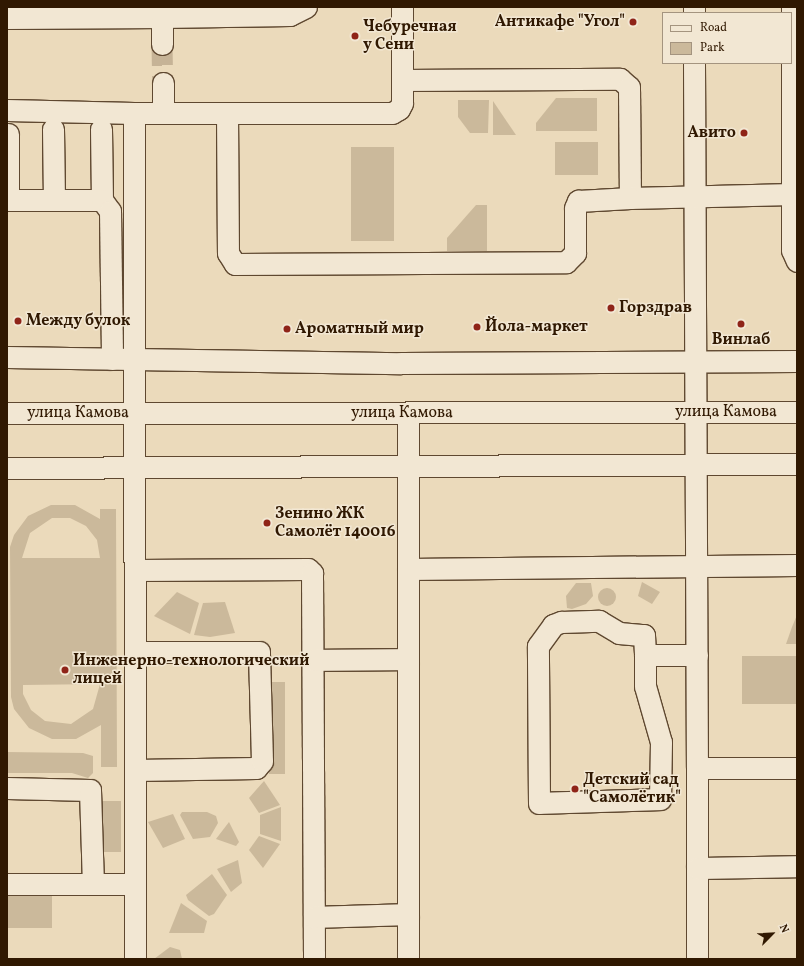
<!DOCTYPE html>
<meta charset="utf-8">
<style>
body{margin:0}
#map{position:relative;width:804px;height:966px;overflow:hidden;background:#ebdabb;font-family:Vollkorn,serif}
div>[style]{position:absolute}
.green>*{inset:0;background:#cbb99b;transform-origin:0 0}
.round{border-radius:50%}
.minor-tunnel>*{height:21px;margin-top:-10.5px;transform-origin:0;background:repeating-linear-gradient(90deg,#c6b396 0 21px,transparent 0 31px)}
.roads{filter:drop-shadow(1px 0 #5f4830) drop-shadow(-1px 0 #5f4830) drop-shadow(0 1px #5f4830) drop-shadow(0 -1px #5f4830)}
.minor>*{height:21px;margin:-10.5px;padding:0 10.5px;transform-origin:10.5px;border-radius:10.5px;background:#f2e7d3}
.dots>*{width:11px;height:11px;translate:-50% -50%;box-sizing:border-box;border:2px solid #f2e7d3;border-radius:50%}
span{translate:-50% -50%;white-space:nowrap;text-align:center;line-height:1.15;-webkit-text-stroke:3px #f2e7d3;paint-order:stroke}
.poi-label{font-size:16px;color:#301801;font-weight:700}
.right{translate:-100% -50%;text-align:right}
.left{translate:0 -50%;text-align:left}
.street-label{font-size:16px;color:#301801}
.frame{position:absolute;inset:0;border:8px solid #301801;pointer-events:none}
.legend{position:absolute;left:662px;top:12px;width:130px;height:52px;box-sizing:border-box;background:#f2e7d3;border:1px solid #a4947f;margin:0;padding:5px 7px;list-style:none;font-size:12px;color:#301801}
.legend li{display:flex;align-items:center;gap:8px;height:20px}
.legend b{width:20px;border:1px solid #a4947f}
.north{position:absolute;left:752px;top:914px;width:40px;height:40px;-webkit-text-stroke:3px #f2e7d3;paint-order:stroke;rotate:66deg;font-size:11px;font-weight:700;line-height:16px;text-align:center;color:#301801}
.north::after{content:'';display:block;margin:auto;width:14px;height:18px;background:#301801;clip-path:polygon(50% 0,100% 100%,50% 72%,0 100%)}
</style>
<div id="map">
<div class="green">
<div style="clip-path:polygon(556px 98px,597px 98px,597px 131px,536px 131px,536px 123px)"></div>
<div style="clip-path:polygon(458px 100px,489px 100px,488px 133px,470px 133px,458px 117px)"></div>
<div style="clip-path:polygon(493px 101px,516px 135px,493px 135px)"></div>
<div style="left:555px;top:142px;width:43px;height:33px"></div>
<div style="left:351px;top:147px;width:43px;height:94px"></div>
<div style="clip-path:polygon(476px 205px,487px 205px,487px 251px,447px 251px,447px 238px)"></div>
<div style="clip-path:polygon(evenodd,51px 505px,75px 505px,100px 519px,100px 509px,116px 509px,117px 767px,101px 767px,101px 725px,76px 739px,52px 739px,29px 728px,14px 709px,11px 697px,10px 547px,14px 535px,28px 516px,51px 505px,52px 518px,70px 518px,86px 526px,97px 540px,100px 558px,22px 558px,30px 533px,52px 518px,51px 505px,100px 684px,93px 709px,71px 724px,45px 721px,31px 710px,23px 694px,23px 685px,100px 684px)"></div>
<div style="clip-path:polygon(642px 582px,660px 592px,652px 604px,638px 596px)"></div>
<div style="clip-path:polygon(576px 583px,591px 583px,593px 596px,586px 604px,572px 609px,567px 608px,566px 596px)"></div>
<div class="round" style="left:598px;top:588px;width:18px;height:18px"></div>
<div style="clip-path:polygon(177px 592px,199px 603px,190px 634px,154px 616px)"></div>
<div style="clip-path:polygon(225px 602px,235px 633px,210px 637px,194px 635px,203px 603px)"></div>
<div style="clip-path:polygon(797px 615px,797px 644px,786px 644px,792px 627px)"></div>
<div style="left:797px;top:656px;width:48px;height:55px;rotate:90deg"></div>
<div style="left:269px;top:682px;width:16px;height:92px"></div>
<div style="clip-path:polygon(7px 752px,83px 753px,93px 756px,93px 773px,88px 778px,72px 773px,7px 773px)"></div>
<div style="clip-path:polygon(264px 781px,280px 805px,259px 813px,249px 798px)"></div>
<div style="left:102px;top:801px;width:19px;height:51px"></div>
<div style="clip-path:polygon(281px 807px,281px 841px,260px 834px,260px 815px)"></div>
<div style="clip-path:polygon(182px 812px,207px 812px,216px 816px,218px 823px,210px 837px,193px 839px,180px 815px)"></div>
<div style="clip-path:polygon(173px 814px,185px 839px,163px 848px,148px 822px)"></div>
<div style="clip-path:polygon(229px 822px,239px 842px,236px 846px,216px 839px)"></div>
<div style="clip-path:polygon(259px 836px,280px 844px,263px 868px,249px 850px)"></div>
<div style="clip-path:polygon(238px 860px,242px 883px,231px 892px,217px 869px)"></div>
<div style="clip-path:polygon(212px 874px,227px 895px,214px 914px,209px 916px,188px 900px,186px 895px)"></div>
<div style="left:7px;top:890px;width:45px;height:38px"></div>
<div style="clip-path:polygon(181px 903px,207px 921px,204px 933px,169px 933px)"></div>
<div style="clip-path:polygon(170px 947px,180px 950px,182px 959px,154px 959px)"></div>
</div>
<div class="minor-tunnel">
<div style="left:162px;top:44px;width:39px;rotate:89deg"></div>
</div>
<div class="roads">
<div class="minor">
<div style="left:694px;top:7px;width:6px;rotate:90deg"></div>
<div style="left:792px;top:7px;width:243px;rotate:90deg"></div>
<div style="left:792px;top:250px;width:12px;rotate:66deg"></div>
<div style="left:7px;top:18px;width:155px;rotate:-0.4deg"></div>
<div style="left:162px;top:44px;width:27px;rotate:-90deg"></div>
<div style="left:162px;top:17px;width:128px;rotate:-0.9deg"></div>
<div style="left:290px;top:15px;width:18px;rotate:-27deg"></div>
<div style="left:694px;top:63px;width:705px;rotate:89.76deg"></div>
<div style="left:697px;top:768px;width:100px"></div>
<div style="left:402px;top:80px;width:218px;rotate:-0.3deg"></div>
<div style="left:620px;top:79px;width:12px;rotate:42deg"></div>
<div style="left:629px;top:87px;width:111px;rotate:89.5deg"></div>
<div style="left:630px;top:198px;width:162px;rotate:-1.4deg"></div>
<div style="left:163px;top:83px;width:30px;rotate:90deg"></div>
<div style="left:7px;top:110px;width:127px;rotate:1.4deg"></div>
<div style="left:227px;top:113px;width:140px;rotate:89.6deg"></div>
<div style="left:228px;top:253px;width:13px;rotate:58deg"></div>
<div style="left:235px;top:264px;width:331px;rotate:-0.3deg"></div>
<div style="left:566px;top:262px;width:13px;rotate:-45deg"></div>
<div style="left:575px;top:253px;width:45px;rotate:-90deg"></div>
<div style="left:575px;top:208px;width:8px;rotate:-67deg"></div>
<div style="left:578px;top:201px;width:52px;rotate:-3.3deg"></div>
<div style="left:53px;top:129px;width:71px;rotate:89.2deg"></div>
<div style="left:101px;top:129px;width:71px;rotate:89.2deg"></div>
<div style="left:8px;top:134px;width:66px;rotate:90deg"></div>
<div style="left:7px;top:200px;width:95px"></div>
<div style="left:102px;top:200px;width:14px;rotate:54deg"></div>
<div style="left:110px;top:211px;width:148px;rotate:89.2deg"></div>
<div style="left:7px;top:357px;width:394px;rotate:0.9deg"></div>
<div style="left:401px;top:363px;width:396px;rotate:-0.3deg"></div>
<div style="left:7px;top:413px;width:790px;rotate:-0.07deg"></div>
<div style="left:7px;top:468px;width:790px;rotate:-0.29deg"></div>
<div style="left:408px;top:569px;width:389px;rotate:-0.6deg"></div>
<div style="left:136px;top:570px;width:172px;rotate:-0.3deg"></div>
<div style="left:308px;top:569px;width:6px;rotate:45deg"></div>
<div style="left:312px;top:573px;width:386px;rotate:89.7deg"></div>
<div style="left:645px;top:655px;width:31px;rotate:90deg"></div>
<div style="left:645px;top:686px;width:58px;rotate:74.1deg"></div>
<div style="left:661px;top:742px;width:57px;rotate:91deg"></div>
<div style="left:660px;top:799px;width:121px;rotate:178.1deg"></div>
<div style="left:539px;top:803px;width:157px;rotate:-90.4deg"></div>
<div style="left:538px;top:646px;width:26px;rotate:-54deg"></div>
<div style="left:553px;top:625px;width:9px;rotate:-21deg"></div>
<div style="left:561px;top:622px;width:38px;rotate:-2deg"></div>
<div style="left:599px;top:621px;width:23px;rotate:31deg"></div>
<div style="left:619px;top:633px;width:25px;rotate:5deg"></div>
<div style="left:644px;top:635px;width:20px;rotate:87deg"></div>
<div style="left:645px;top:655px;width:52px"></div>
<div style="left:314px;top:660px;width:94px;rotate:-0.6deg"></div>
<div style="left:697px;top:768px;width:191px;rotate:90deg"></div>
<div style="left:135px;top:770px;width:121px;rotate:-0.9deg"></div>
<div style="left:256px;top:768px;width:9px;rotate:-49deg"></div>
<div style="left:262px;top:761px;width:109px;rotate:-91.6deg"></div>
<div style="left:259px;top:652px;width:124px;rotate:180deg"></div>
<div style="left:7px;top:788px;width:83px;rotate:1.4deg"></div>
<div style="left:90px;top:790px;width:94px;rotate:88.2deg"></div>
<div style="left:697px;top:868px;width:100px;rotate:-1.1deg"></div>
<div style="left:7px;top:884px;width:128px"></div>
<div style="left:314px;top:917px;width:94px;rotate:-1.8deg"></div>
<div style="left:135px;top:959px;width:846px;rotate:-90.07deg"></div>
<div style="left:134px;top:113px;width:258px"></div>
<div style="left:392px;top:113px;width:8px;rotate:-30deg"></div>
<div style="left:399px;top:109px;width:7px;rotate:-63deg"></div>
<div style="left:402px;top:103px;width:96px;rotate:-90deg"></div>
<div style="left:408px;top:959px;width:546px;rotate:-90deg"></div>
</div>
</div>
<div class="dots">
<div style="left:633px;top:22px;background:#8f2418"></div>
<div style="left:355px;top:36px;background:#8f2418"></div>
<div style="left:744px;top:133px;background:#8f2418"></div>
<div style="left:611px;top:308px;background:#8f2418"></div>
<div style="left:18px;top:321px;background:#8f2418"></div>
<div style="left:741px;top:324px;background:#8f2418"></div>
<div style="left:477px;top:327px;background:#8f2418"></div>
<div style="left:287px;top:329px;background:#8f2418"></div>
<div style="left:267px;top:523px;background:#8f2418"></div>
<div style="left:65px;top:670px;background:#8f2418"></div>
<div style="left:575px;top:789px;background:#8f2418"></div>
</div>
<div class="poi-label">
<span class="right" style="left:625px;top:22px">Антикафе "Угол"</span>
<span class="left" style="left:363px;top:36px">Чебуречная<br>у Сени</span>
<span class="right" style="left:736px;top:133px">Авито</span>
<span class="left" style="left:619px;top:308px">Горздрав</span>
<span class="left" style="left:26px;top:321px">Между булок</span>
<span class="left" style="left:485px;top:327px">Йола-маркет</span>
<span class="left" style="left:295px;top:329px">Ароматный мир</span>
<span style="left:741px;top:340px">Винлаб</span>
<span class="left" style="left:275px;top:523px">Зенино ЖК<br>Самолёт 140016</span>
<span class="left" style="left:73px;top:670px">Инженерно-технологический<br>лицей</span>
<span class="left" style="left:583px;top:789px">Детский сад<br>"Самолётик"</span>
</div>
<div class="street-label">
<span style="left:726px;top:412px">улица Камова</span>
<span style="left:78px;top:413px">улица Камова</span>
<span style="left:402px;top:413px">улица Камова</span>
</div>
<div class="frame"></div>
<ul class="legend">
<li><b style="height:5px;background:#f2e7d3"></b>Road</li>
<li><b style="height:11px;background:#cbb99b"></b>Park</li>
</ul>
<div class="north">N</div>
</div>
